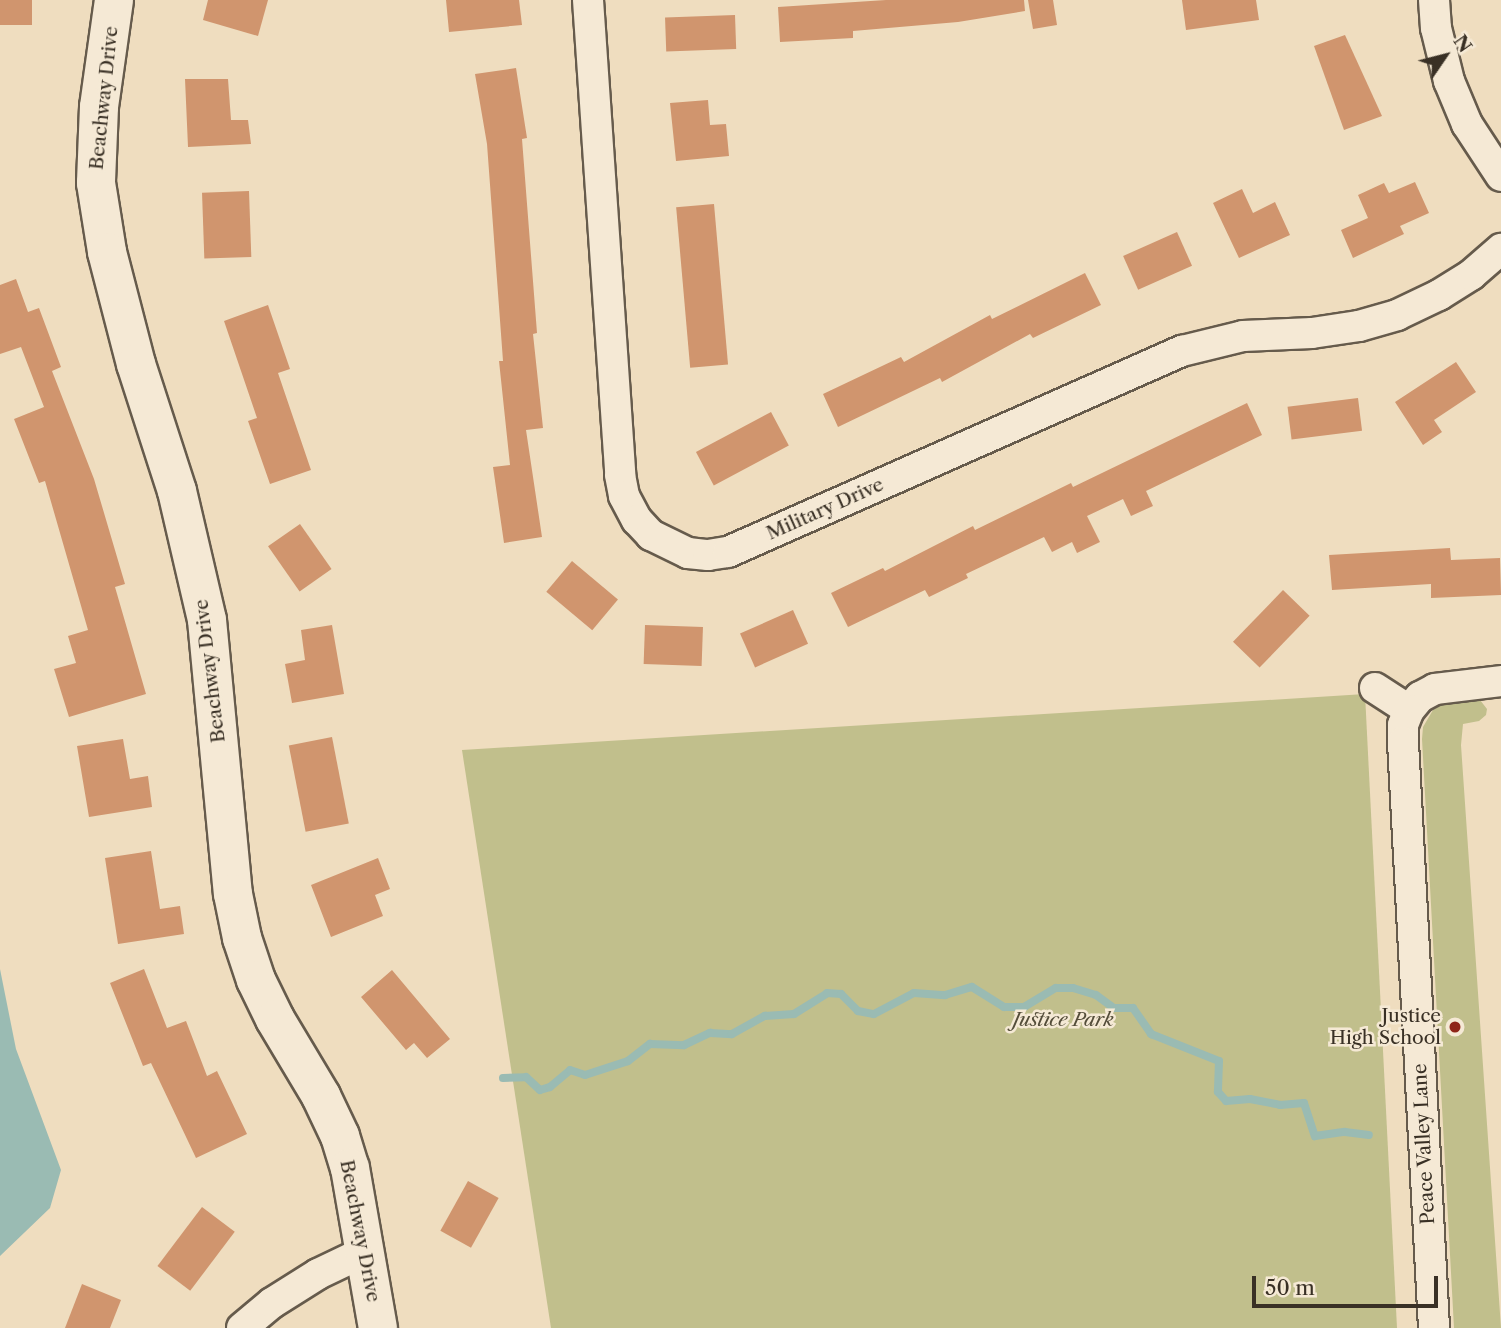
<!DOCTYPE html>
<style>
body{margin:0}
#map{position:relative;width:1501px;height:1328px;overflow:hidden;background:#efddbf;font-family:"Libre Caslon Text",serif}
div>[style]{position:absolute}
.green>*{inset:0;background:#c1bf8c}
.water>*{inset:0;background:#9abbb3}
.stream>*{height:8px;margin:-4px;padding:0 4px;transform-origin:4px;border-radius:4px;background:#9abbb3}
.building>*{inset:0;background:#d0956e;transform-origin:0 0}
.roads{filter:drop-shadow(2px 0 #665b4c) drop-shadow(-2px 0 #665b4c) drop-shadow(0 2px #665b4c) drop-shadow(0 -2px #665b4c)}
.street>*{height:30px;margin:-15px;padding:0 15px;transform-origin:15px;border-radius:15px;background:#f5e9d5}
.secondary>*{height:38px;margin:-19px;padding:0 19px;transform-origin:19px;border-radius:19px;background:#f5e9d5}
.dots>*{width:19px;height:19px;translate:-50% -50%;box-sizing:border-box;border:4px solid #f5e9d5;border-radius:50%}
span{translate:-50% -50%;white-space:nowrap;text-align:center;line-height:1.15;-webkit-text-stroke:5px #f5e9d5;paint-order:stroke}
.street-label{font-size:19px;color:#393025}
.poi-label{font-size:19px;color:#393025}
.right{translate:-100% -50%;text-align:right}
.park-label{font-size:19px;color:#544d3a;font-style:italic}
.north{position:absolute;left:1410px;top:21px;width:70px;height:70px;-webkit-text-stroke:5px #f5e9d5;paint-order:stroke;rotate:55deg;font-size:19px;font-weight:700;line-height:28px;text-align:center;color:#393025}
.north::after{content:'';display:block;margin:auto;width:24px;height:32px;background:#393025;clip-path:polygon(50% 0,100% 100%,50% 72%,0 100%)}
.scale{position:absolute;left:1252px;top:1276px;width:186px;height:32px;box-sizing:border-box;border:4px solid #393025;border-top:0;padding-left:9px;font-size:21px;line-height:24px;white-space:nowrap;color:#393025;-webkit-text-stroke:5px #f5e9d5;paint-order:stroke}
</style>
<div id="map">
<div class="green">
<div style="clip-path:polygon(1365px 694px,1397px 1328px,551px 1328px,462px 750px)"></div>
<div style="clip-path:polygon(1480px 700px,1487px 709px,1486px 715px,1479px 721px,1463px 724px,1461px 745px,1501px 1328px,1454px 1328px,1422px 739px,1423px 727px,1433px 710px,1443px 704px)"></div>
</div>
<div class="water">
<div style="clip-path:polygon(0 969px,16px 1049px,61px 1170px,50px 1208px,0 1256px)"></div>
</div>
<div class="stream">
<div style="left:503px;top:1078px;width:23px;rotate:-2deg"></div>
<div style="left:526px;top:1077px;width:19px;rotate:43deg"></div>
<div style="left:540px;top:1090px;width:10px;rotate:-17deg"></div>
<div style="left:550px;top:1087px;width:26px;rotate:-40deg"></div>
<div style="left:570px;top:1070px;width:16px;rotate:18deg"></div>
<div style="left:585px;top:1075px;width:45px;rotate:-18deg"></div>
<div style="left:628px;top:1061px;width:28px;rotate:-38deg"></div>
<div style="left:650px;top:1044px;width:34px;rotate:2deg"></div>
<div style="left:684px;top:1045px;width:29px;rotate:-25deg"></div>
<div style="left:710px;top:1033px;width:22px;rotate:3deg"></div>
<div style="left:732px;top:1034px;width:38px;rotate:-29deg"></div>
<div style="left:765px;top:1016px;width:29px;rotate:-4deg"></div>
<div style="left:794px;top:1014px;width:39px;rotate:-32deg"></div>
<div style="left:827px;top:993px;width:14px;rotate:4deg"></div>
<div style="left:841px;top:994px;width:24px;rotate:45deg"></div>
<div style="left:858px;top:1011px;width:16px;rotate:11deg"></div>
<div style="left:874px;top:1014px;width:45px;rotate:-27.7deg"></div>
<div style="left:914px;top:993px;width:31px;rotate:4deg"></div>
<div style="left:945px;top:995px;width:28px;rotate:-17deg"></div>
<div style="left:972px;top:987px;width:38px;rotate:32deg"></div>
<div style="left:1004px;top:1007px;width:20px"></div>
<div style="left:1024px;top:1007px;width:37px;rotate:-31deg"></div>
<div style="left:1056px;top:988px;width:17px"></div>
<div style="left:1073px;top:988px;width:24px;rotate:17deg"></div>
<div style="left:1096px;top:995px;width:22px;rotate:36deg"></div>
<div style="left:1114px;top:1008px;width:19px"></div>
<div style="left:1133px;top:1008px;width:32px;rotate:55deg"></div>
<div style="left:1151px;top:1034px;width:73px;rotate:21.7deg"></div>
<div style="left:1219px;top:1061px;width:31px;rotate:92deg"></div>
<div style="left:1218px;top:1092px;width:12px;rotate:48deg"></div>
<div style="left:1226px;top:1101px;width:24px;rotate:-5deg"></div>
<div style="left:1250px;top:1099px;width:31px;rotate:11deg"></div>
<div style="left:1280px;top:1105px;width:24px;rotate:-5deg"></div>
<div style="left:1304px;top:1103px;width:35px;rotate:72deg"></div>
<div style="left:1315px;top:1136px;width:30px;rotate:-8deg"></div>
<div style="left:1345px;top:1132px;width:24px;rotate:7deg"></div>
</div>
<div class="building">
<div style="left:0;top:0;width:32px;height:25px"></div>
<div style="clip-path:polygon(208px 0,268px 0,258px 36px,203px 20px)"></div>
<div style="clip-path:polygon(446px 0,519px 0,522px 25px,449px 32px)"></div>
<div style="clip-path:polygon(886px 0,1024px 0,1025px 11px,958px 22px,853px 31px,853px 38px,780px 42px,778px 7px)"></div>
<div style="clip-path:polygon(1028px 0,1053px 0,1057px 25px,1033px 29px)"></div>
<div style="clip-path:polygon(1182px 0,1256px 0,1259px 20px,1186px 30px)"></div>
<div style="left:735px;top:15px;width:34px;height:70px;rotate:88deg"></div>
<div style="clip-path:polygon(1345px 35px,1382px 116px,1344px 130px,1314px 46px)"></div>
<div style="clip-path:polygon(516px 68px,527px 138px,522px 139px,537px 333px,533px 334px,543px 428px,526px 430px,542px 537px,504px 543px,493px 467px,510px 465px,499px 361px,503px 361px,487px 144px,475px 74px)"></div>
<div style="clip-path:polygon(185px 79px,228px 79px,231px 120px,248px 120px,251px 144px,188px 147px)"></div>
<div style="clip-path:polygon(708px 100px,710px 125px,726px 124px,729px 156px,676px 161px,670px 103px)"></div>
<div style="clip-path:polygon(1415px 182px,1429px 213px,1400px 226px,1404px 234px,1353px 258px,1341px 230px,1368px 218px,1358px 195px,1384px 183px,1389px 193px)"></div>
<div style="clip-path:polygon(1242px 189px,1253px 213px,1275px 202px,1290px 235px,1239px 258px,1213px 203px)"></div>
<div style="left:249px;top:191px;width:66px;height:47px;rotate:88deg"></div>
<div style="left:714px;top:204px;width:161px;height:38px;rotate:85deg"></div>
<div style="left:1177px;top:232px;width:37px;height:59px;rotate:66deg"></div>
<div style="clip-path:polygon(1085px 273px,1101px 305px,1033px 338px,1030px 334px,942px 382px,940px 378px,838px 427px,823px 394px,901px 357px,904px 362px,990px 315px,992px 319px)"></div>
<div style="clip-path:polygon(16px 279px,28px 312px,39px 308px,61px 367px,52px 371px,94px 479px,125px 584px,115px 587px,146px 694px,69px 717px,54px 669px,76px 663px,68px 636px,88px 630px,45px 481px,39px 483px,14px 419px,44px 407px,21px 347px,0 354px,0 285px)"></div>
<div style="clip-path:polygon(268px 305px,290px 369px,278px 373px,311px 470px,270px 484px,248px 421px,257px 418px,224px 321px)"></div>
<div style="clip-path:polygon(1456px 362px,1476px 392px,1434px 420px,1442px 432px,1423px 445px,1395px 402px)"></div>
<div style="left:1358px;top:398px;width:33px;height:71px;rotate:83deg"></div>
<div style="clip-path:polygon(1247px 403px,1262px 435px,1146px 491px,1153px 506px,1131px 516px,1123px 499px,1087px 516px,1100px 542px,1077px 553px,1072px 542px,1052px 552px,1044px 537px,966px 574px,968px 578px,929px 597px,925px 590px,848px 627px,831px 593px,883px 568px,885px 571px,973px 526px,975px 530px,1071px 483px,1073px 487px)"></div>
<div style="left:771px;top:412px;width:38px;height:85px;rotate:62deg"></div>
<div style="left:300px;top:524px;width:55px;height:39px;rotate:55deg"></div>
<div style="clip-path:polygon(1450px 548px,1451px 560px,1500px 558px,1501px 595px,1431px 598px,1431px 584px,1332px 590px,1329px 555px)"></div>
<div style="left:572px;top:561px;width:60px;height:40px;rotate:40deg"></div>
<div style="left:1283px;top:590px;width:37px;height:72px;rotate:44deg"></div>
<div style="left:793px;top:610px;width:37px;height:58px;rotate:66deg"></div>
<div style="clip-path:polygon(332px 625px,344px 694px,292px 703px,285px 664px,305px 660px,301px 630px)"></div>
<div style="left:645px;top:625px;width:58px;height:39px;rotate:2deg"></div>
<div style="left:332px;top:737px;width:88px;height:44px;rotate:79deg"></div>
<div style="clip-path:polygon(123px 739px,130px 779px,148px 776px,152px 807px,89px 817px,77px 746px)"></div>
<div style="clip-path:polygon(151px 851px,160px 909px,180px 906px,184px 934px,118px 944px,105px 858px)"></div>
<div style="clip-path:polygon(378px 858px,390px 889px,375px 895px,383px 916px,331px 937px,311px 885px)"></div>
<div style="clip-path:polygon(144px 969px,167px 1028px,186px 1021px,207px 1076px,217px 1071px,247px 1134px,196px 1158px,151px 1063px,143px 1066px,110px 983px)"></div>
<div style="clip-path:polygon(392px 970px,450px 1039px,427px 1058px,414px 1043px,406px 1050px,361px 997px)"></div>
<div style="left:468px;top:1181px;width:35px;height:57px;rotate:29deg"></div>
<div style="left:202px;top:1207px;width:41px;height:74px;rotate:37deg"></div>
<div style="clip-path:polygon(82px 1284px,121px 1300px,110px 1328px,65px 1328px)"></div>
</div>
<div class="roads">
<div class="street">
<div style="left:588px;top:0;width:476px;rotate:86.1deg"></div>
<div style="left:620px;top:475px;width:21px;rotate:79deg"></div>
<div style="left:624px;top:496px;width:27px;rotate:62deg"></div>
<div style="left:637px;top:520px;width:21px;rotate:47deg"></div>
<div style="left:651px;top:535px;width:41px;rotate:25.9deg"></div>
<div style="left:688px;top:553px;width:20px;rotate:6deg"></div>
<div style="left:708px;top:555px;width:20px;rotate:-9deg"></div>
<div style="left:728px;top:552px;width:497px;rotate:-23.9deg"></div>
<div style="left:1182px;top:351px;width:63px;rotate:-13.8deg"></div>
<div style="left:1243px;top:336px;width:69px;rotate:-2.5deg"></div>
<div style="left:1312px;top:333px;width:48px;rotate:-8.5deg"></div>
<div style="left:1359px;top:326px;width:40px;rotate:-16deg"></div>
<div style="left:1397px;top:315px;width:47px;rotate:-25.5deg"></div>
<div style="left:1439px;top:295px;width:38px;rotate:-32deg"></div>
<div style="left:1471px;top:275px;width:40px;rotate:-41deg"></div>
<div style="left:1434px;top:0;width:28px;rotate:86deg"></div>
<div style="left:1436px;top:28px;width:55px;rotate:76.2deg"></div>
<div style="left:1449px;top:81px;width:47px;rotate:67.3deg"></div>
<div style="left:1467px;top:124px;width:62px;rotate:56.8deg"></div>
<div style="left:1375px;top:688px;width:40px;rotate:32.9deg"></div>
<div style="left:1409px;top:710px;width:17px;rotate:-50deg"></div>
<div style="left:1420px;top:697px;width:17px;rotate:-28deg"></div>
<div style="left:1435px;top:689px;width:66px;rotate:-6.9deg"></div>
<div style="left:1409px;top:710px;width:16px;rotate:112deg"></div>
<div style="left:1403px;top:725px;width:17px;rotate:90deg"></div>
<div style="left:1403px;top:742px;width:587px;rotate:86.97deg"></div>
<div style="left:242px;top:1328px;width:39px;rotate:-40deg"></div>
<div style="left:272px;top:1303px;width:54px;rotate:-32.2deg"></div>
<div style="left:318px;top:1274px;width:51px;rotate:-25.6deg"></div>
</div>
<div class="secondary">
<div style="left:114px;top:0;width:108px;rotate:98deg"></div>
<div style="left:99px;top:107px;width:76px;rotate:92.3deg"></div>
<div style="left:96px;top:183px;width:70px;rotate:80.9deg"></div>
<div style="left:107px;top:252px;width:116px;rotate:75.5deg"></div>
<div style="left:136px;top:364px;width:133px;rotate:72.1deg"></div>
<div style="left:177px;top:491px;width:132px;rotate:76.9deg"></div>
<div style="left:207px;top:620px;width:275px;rotate:84.6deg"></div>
<div style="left:233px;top:894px;width:45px;rotate:78.4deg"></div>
<div style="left:242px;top:938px;width:44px;rotate:71.6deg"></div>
<div style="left:256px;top:980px;width:43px;rotate:64deg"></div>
<div style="left:275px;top:1019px;width:90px;rotate:59.1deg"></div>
<div style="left:321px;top:1096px;width:44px;rotate:64.6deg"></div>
<div style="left:340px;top:1136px;width:34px;rotate:73deg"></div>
<div style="left:350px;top:1168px;width:162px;rotate:80.1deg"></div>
</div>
</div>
<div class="dots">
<div style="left:1455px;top:1027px;background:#8f2418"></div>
</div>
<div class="street-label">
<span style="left:104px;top:98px;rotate:-84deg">Beachway Drive</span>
<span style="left:825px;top:509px;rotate:-24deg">Military Drive</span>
<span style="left:210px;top:671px;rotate:-97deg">Beachway Drive</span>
<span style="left:1424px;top:1144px;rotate:-93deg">Peace Valley Lane</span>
<span style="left:360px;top:1231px;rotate:79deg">Beachway Drive</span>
</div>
<div class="poi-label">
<span class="right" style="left:1441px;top:1027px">Justice<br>High School</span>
</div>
<div class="park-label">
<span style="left:1063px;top:1020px">Justice Park</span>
</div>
<div class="north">N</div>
<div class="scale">50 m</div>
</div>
